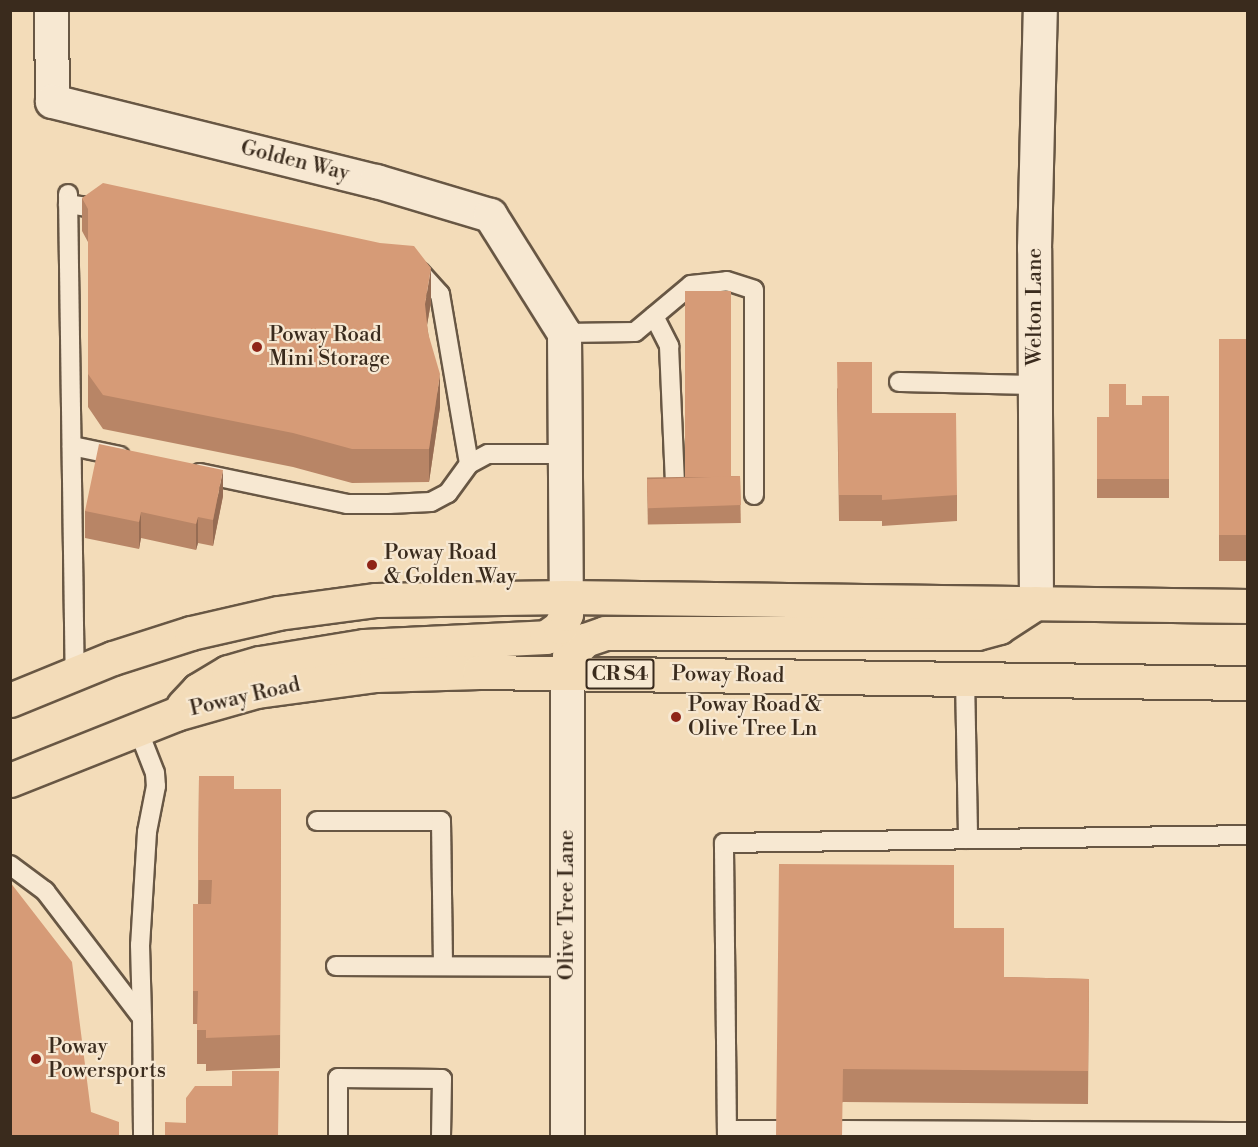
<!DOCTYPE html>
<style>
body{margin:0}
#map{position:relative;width:1258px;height:1147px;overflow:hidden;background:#f3dcb9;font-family:"Libre Bodoni",serif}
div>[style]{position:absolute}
.roads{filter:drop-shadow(2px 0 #685744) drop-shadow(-2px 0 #685744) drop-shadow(0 2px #685744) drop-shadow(0 -2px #685744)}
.lane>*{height:18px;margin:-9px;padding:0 9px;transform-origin:9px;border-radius:9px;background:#f7e8d2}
.street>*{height:33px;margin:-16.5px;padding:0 16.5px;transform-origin:16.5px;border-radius:16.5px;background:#f7e8d2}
.primary>*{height:33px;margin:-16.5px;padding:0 16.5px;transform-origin:16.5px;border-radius:16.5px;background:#f3dcb9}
.wall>*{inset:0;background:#b88566;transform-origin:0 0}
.shaded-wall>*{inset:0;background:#966c53}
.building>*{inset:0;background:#d69b77;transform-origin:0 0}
.dots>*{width:16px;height:16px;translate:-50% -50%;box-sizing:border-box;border:3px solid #f7e8d2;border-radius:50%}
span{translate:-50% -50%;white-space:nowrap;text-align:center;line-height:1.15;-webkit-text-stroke:4.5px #f7e8d2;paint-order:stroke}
.shield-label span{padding:2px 4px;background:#f7e8d2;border:2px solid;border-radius:4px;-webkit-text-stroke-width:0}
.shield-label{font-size:20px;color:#3a2b1d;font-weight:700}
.street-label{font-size:21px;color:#3a2b1d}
.poi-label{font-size:21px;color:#3a2b1d}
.left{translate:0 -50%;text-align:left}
.frame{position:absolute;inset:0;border:12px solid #3a2b1d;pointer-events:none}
</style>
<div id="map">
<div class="roads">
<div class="lane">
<div style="left:68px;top:194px;width:478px;rotate:89.2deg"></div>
<div style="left:68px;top:204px;width:37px;rotate:9deg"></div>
<div style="left:411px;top:270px;width:9px;rotate:13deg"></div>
<div style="left:420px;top:272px;width:30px;rotate:48deg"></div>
<div style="left:440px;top:294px;width:172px;rotate:80.3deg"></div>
<div style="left:654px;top:316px;width:34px;rotate:63deg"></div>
<div style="left:669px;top:346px;width:139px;rotate:87.5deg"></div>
<div style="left:564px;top:333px;width:71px;rotate:-0.8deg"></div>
<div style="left:635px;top:332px;width:73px;rotate:-40deg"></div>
<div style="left:691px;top:285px;width:36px;rotate:-6deg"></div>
<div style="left:727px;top:281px;width:28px;rotate:18deg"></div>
<div style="left:754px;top:290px;width:205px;rotate:90deg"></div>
<div style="left:899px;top:382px;width:136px;rotate:1.3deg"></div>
<div style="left:72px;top:446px;width:49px;rotate:11.8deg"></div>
<div style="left:200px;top:473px;width:150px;rotate:11.9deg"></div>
<div style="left:347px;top:504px;width:42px"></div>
<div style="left:389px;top:504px;width:42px;rotate:-2.7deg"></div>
<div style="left:431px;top:502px;width:19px;rotate:-28deg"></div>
<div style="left:448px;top:493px;width:36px;rotate:-54deg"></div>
<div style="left:469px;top:464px;width:21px;rotate:-28deg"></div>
<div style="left:488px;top:454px;width:77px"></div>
<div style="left:965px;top:678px;width:161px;rotate:88.9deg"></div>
<div style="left:137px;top:727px;width:49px;rotate:68.6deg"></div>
<div style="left:155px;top:773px;width:13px;rotate:86deg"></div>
<div style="left:156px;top:786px;width:47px;rotate:101.1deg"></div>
<div style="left:147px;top:832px;width:113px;rotate:93.5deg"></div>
<div style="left:140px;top:945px;width:73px;rotate:88.4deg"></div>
<div style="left:317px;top:821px;width:124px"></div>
<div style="left:441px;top:821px;width:145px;rotate:89.2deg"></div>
<div style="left:10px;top:865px;width:44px;rotate:36.6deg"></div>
<div style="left:45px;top:891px;width:160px;rotate:52.6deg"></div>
<div style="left:142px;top:1018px;width:118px;rotate:89.5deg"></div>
<div style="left:336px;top:966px;width:231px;rotate:0.2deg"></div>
<div style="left:727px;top:1130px;width:50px"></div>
<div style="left:843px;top:1130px;width:405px;rotate:0.3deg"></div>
<div style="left:338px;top:1136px;width:58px;rotate:-90deg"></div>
<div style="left:338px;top:1078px;width:104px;rotate:0.6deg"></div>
<div style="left:442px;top:1079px;width:57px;rotate:91deg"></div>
<div style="left:727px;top:1136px;width:293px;rotate:-90.6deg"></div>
<div style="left:724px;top:843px;width:524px;rotate:-0.87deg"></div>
</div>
<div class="street">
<div style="left:51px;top:10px;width:91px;rotate:89.4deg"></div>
<div style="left:52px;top:101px;width:334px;rotate:13.9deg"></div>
<div style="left:376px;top:181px;width:119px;rotate:16.6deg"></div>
<div style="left:490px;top:215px;width:139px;rotate:57.9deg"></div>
<div style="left:564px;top:333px;width:264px;rotate:89.6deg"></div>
<div style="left:1036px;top:603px;width:355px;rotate:-90.3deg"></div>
<div style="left:1034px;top:248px;width:238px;rotate:-88.6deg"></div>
<div style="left:567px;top:673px;width:463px;rotate:90deg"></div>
</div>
<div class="primary">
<div style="left:567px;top:673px;width:17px;rotate:-83deg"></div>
<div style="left:569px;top:656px;width:23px;rotate:-45deg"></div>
<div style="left:585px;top:640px;width:21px;rotate:-19deg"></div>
<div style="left:605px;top:633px;width:372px"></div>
<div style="left:977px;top:633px;width:23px;rotate:-15deg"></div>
<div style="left:999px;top:627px;width:44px;rotate:-33deg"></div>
<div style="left:10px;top:700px;width:111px;rotate:-22.2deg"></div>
<div style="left:113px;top:658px;width:82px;rotate:-17.8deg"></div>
<div style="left:191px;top:633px;width:89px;rotate:-12.9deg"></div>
<div style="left:278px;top:613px;width:99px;rotate:-7.6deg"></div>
<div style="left:376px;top:600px;width:190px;rotate:-0.9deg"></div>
<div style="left:566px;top:597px;width:682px;rotate:0.76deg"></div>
<div style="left:183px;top:706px;width:22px;rotate:-47deg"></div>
<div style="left:198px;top:690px;width:35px;rotate:-31deg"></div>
<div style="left:228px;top:672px;width:33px;rotate:-16deg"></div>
<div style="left:260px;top:663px;width:105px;rotate:-9.3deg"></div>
<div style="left:364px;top:646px;width:182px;rotate:-2.8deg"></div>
<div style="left:546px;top:637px;width:17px;rotate:-36deg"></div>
<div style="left:560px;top:627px;width:14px;rotate:-65deg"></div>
<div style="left:566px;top:614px;width:17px;rotate:-90deg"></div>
<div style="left:10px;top:780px;width:179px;rotate:-21.7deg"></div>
<div style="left:176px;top:714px;width:84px;rotate:-15.9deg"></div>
<div style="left:257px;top:691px;width:120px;rotate:-7.7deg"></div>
<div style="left:376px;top:675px;width:103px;rotate:-1.7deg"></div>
<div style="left:479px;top:672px;width:769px;rotate:0.82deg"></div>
</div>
</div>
<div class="wall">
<div style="clip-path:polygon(82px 198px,431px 302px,427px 325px,440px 407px,429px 482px,352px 483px,293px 467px,103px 429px,88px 407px,88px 242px,82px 231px)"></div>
<div style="left:1219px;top:339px;width:29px;height:222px"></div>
<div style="clip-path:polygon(837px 388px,872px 413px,957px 495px,957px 521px,882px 526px,882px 521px,839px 521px)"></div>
<div style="clip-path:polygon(1169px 396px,1169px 498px,1097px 498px,1097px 417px,1109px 417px,1126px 405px,1142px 405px)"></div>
<div style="left:740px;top:476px;width:47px;height:93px;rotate:89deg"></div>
<div style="clip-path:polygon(223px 496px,213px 546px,198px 543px,196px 550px,141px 538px,139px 549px,85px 538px,85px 511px)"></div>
<div style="clip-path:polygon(199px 776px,234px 789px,281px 789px,280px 1068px,206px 1071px,206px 1064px,197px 1064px,197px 1024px,193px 1024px,193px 991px,198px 904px)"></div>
<div style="clip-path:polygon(954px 928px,1004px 977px,1089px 979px,1088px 1104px,843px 1102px,776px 1137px)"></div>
</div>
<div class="shaded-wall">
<div style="clip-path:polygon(431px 268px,431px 302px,425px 337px,425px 304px)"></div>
<div style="clip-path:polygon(440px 374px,440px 407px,429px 482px,429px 449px)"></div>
<div style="clip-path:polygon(223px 470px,223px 496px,213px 546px,213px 520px)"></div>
<div style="clip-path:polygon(141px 512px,141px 538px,139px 549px,139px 522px)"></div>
<div style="clip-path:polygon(198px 517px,198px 543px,196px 550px,196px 524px)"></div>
</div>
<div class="building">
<div style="clip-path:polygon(103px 183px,380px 243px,414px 246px,431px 268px,425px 304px,428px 333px,440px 374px,429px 449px,352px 449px,293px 433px,103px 395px,88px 374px,88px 209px,82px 198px)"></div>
<div style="left:685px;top:291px;width:46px;height:186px"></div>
<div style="left:1219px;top:339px;width:29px;height:196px"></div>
<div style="clip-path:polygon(837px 362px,872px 362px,872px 413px,956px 413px,957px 495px,882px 500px,882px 495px,839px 495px)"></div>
<div style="clip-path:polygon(1109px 384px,1126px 384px,1126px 405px,1142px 405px,1142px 396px,1169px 396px,1169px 479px,1097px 479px,1097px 417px,1109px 417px)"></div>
<div style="clip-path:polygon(99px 444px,223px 470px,213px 520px,198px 517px,196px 524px,141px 512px,139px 522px,85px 511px)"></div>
<div style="left:740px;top:476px;width:29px;height:93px;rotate:88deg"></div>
<div style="clip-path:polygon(199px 776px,234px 776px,234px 789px,281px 789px,280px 1035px,206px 1038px,206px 1030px,197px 1030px,198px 991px,193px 991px,193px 904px,211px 904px,212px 880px,198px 880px)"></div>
<div style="clip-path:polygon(779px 864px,954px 865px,954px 928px,1004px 928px,1004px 977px,1089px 979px,1088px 1071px,843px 1069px,842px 1137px,776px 1137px)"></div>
<div style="clip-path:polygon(10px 882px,72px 962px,91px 1112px,119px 1122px,119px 1137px,12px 1137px,10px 1128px)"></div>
<div style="clip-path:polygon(232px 1071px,279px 1071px,278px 1137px,165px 1137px,165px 1122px,186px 1123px,186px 1098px,195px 1086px,232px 1086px)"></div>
</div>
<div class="dots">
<div style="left:257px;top:347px;background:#8f2418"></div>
<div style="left:372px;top:565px;background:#8f2418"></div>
<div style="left:676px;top:717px;background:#8f2418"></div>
<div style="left:36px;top:1059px;background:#8f2418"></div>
</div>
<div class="shield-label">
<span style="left:620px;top:674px">CR S4</span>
</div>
<div class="street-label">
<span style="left:295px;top:161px;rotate:14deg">Golden Way</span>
<span style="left:1035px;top:307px;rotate:-90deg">Welton Lane</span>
<span style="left:728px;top:675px;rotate:1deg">Poway Road</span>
<span style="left:245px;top:697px;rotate:-13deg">Poway Road</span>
<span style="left:567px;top:905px;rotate:-90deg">Olive Tree Lane</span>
</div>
<div class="poi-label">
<span class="left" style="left:269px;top:347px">Poway Road<br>Mini Storage</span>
<span class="left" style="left:384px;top:565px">Poway Road<br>&amp; Golden Way</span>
<span class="left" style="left:688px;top:717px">Poway Road &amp;<br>Olive Tree Ln</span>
<span class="left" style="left:48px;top:1059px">Poway<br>Powersports</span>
</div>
<div class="frame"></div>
</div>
